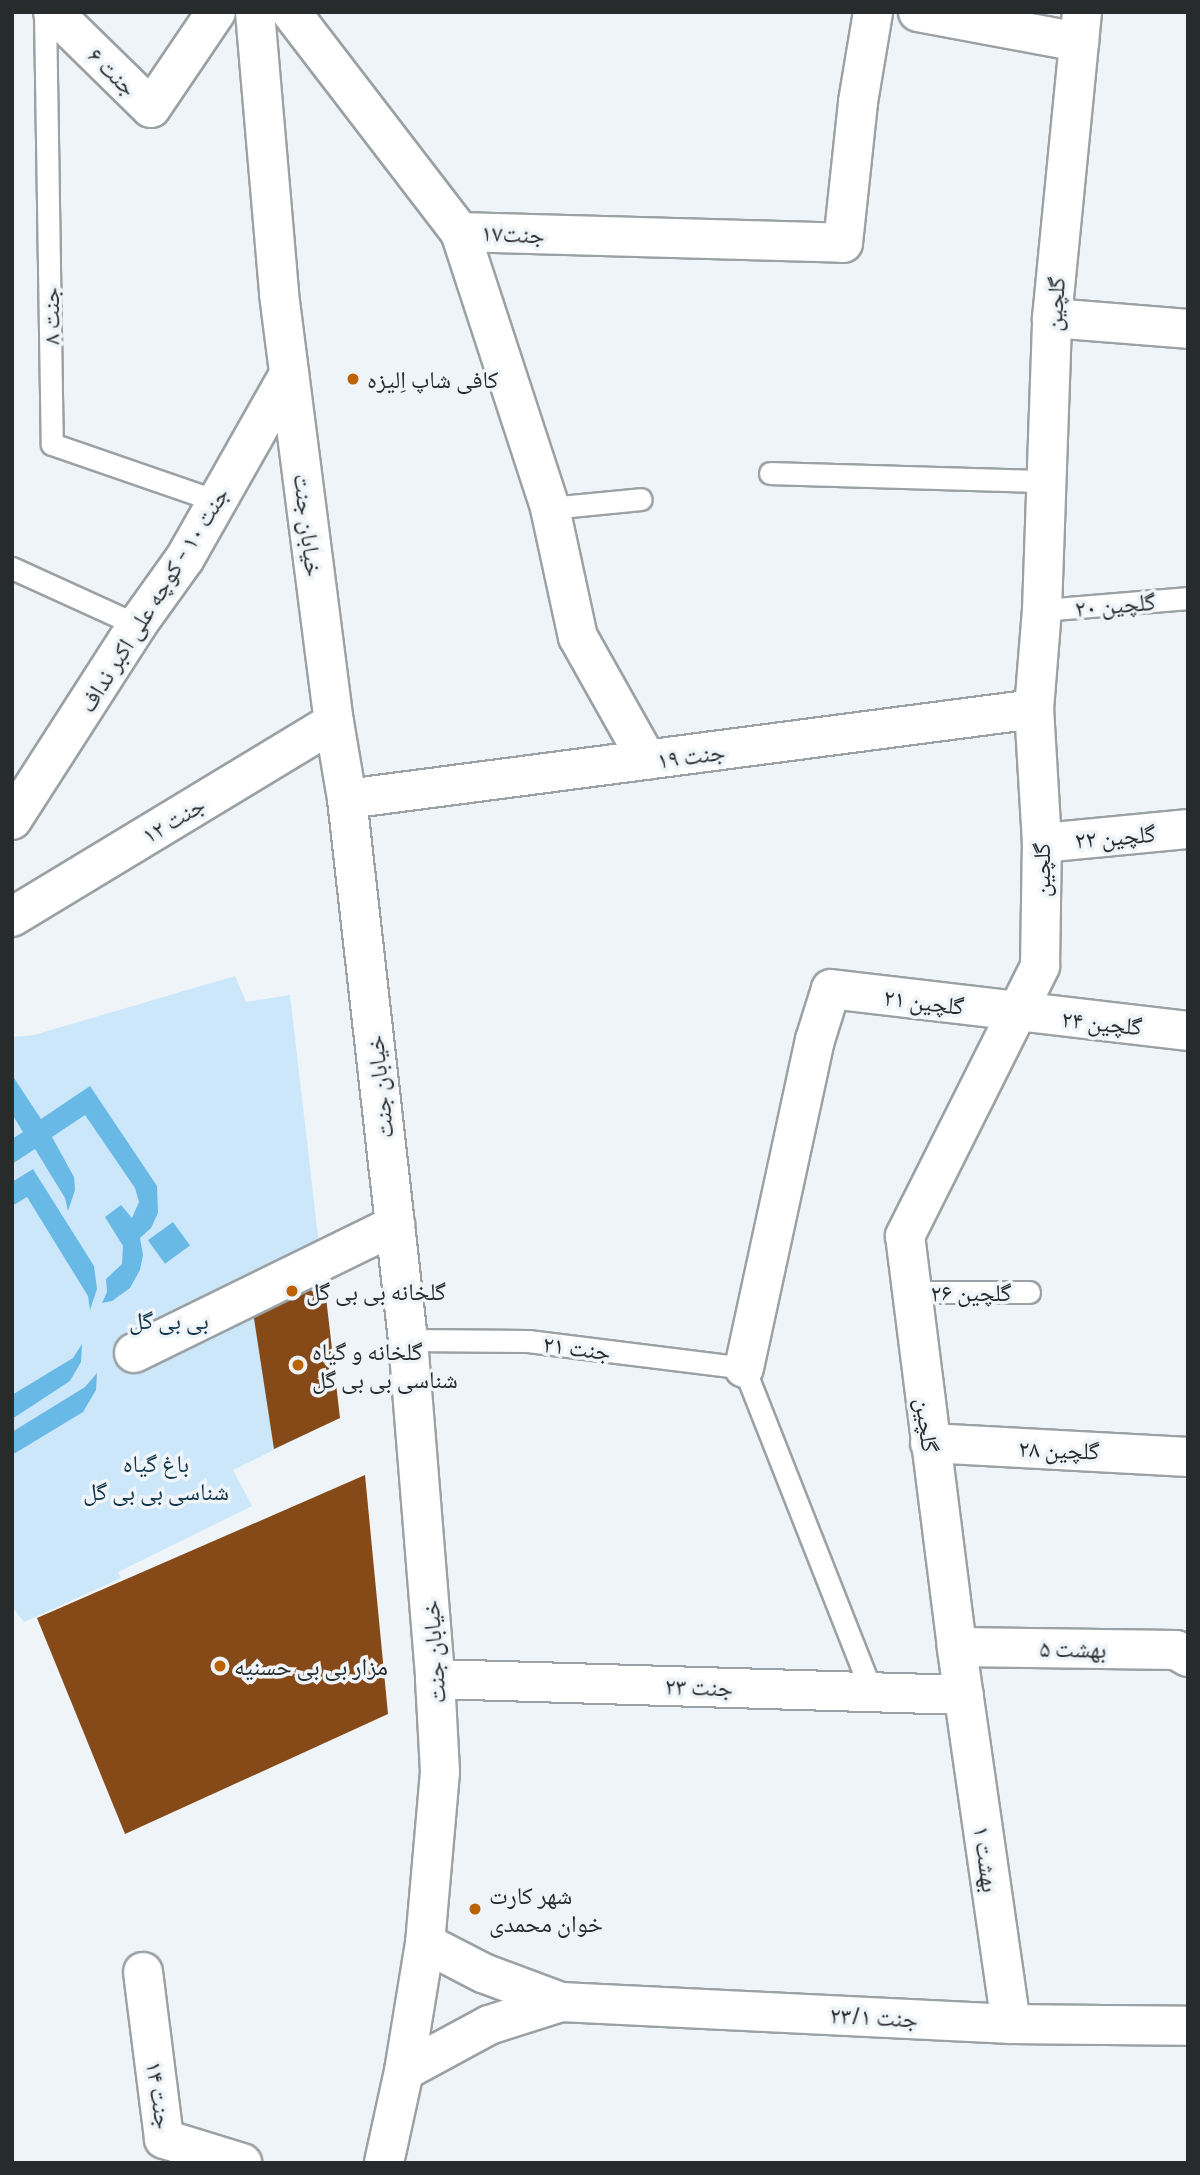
<!DOCTYPE html>
<meta charset="utf-8">
<style>
body{margin:0}
#map{position:relative;width:1200px;height:2175px;overflow:hidden;background:#eef4f7;font-family:Manrope,"Noto Naskh Arabic",sans-serif}
div>[style]{position:absolute}
.green>*{inset:0;background:#cce7f9}
.water>*{inset:0;background:#69b9e6;transform-origin:0 0}
.building>*{inset:0;background:#864a19}
.roads{filter:drop-shadow(2px 0 #9ba1a4) drop-shadow(-2px 0 #9ba1a4) drop-shadow(0 2px #9ba1a4) drop-shadow(0 -2px #9ba1a4)}
.service>*{height:21px;margin:-10.5px;padding:0 10.5px;transform-origin:10.5px;border-radius:10.5px;background:#fff}
.minor>*{height:38px;margin:-19px;padding:0 19px;transform-origin:19px;border-radius:19px;background:#fff}
.tertiary>*{height:38px;margin:-19px;padding:0 19px;transform-origin:19px;border-radius:19px;background:#fff}
.dots>*{width:19px;height:19px;translate:-50% -50%;box-sizing:border-box;border:4px solid #eef4f7;border-radius:50%}
span{translate:-50% -50%;white-space:nowrap;text-align:center;line-height:1.15;-webkit-text-stroke:7px #eef4f7;paint-order:stroke}
.street-label{font-size:24px;color:#282b2c}
.poi-label{font-size:24px;color:#282b2c}
.left{translate:0 -50%;text-align:left}
.park-label{font-size:24px;color:#123649}
.frame{position:absolute;inset:0;border:14px solid #282b2c;pointer-events:none}
</style>
<div id="map">
<div class="green">
<div style="clip-path:polygon(235px 976px,246px 1002px,290px 995px,339px 1418px,233px 1470px,252px 1506px,118px 1572px,121px 1578px,24px 1622px,12px 1607px,12px 1037px,34px 1035px)"></div>
</div>
<div class="water">
<div style="clip-path:polygon(12px 1075px,41px 1119px,90px 1086px,157px 1186px,158px 1213px,151px 1228px,140px 1238px,143px 1255px,140px 1270px,130px 1288px,112px 1301px,102px 1303px,107px 1292px,106px 1279px,122px 1264px,123px 1246px,105px 1217px,121px 1205px,132px 1218px,139px 1202px,135px 1188px,85px 1115px,52px 1137px,74px 1177px,75px 1190px,68px 1211px,65px 1198px,35px 1149px,12px 1164px,12px 1139px,23px 1132px,12px 1114px)"></div>
<div style="clip-path:polygon(33px 1169px,94px 1266px,97px 1289px,90px 1310px,88px 1296px,27px 1197px,12px 1206px,12px 1182px)"></div>
<div style="left:173px;top:1222px;width:29px;height:31px;rotate:54deg"></div>
<div style="clip-path:polygon(82px 1344px,81px 1362px,70px 1381px,12px 1419px,12px 1395px,73px 1358px)"></div>
<div style="clip-path:polygon(97px 1373px,96px 1390px,83px 1412px,12px 1455px,12px 1432px,85px 1387px)"></div>
</div>
<div class="building">
<div style="clip-path:polygon(324px 1280px,340px 1418px,274px 1449px,253px 1312px)"></div>
<div style="clip-path:polygon(365px 1475px,388px 1714px,125px 1834px,37px 1618px)"></div>
</div>
<div class="roads">
<div class="service">
<div style="left:45px;top:12px;width:432px;rotate:89.1deg"></div>
<div style="left:52px;top:444px;width:175px;rotate:19.1deg"></div>
<div style="left:770px;top:473px;width:276px;rotate:1.7deg"></div>
<div style="left:550px;top:508px;width:91px;rotate:-5.6deg"></div>
<div style="left:12px;top:568px;width:137px;rotate:24.5deg"></div>
<div style="left:1042px;top:610px;width:146px;rotate:-4.7deg"></div>
<div style="left:912px;top:1292px;width:117px"></div>
<div style="left:408px;top:1340px;width:120px;rotate:0.5deg"></div>
<div style="left:528px;top:1341px;width:218px;rotate:7.1deg"></div>
<div style="left:744px;top:1368px;width:347px;rotate:68.5deg"></div>
</div>
<div class="minor">
<div style="left:53px;top:12px;width:137px;rotate:44.4deg"></div>
<div style="left:151px;top:108px;width:116px;rotate:-55.9deg"></div>
<div style="left:291px;top:12px;width:277px;rotate:52.5deg"></div>
<div style="left:460px;top:232px;width:290px;rotate:71.9deg"></div>
<div style="left:550px;top:508px;width:132px;rotate:77.8deg"></div>
<div style="left:578px;top:637px;width:141px;rotate:60.7deg"></div>
<div style="left:918px;top:12px;width:164px;rotate:10.6deg"></div>
<div style="left:460px;top:232px;width:383px;rotate:1.6deg"></div>
<div style="left:843px;top:243px;width:142px;rotate:-83.9deg"></div>
<div style="left:858px;top:102px;width:91px;rotate:-80.5deg"></div>
<div style="left:1052px;top:318px;width:136px;rotate:4.6deg"></div>
<div style="left:347px;top:799px;width:693px;rotate:-7.46deg"></div>
<div style="left:12px;top:820px;width:232px;rotate:-57.3deg"></div>
<div style="left:137px;top:625px;width:82px;rotate:-54.4deg"></div>
<div style="left:185px;top:558px;width:211px;rotate:-60.5deg"></div>
<div style="left:1042px;top:843px;width:147px;rotate:-5.5deg"></div>
<div style="left:12px;top:917px;width:376px;rotate:-31.2deg"></div>
<div style="left:134px;top:1353px;width:291px;rotate:-26.1deg"></div>
<div style="left:744px;top:1368px;width:336px;rotate:-77.8deg"></div>
<div style="left:815px;top:1040px;width:53px;rotate:-72.6deg"></div>
<div style="left:831px;top:989px;width:359px;rotate:6.7deg"></div>
<div style="left:930px;top:1443px;width:258px;rotate:3.1deg"></div>
<div style="left:957px;top:1647px;width:219px;rotate:0.8deg"></div>
<div style="left:1176px;top:1650px;width:14px;rotate:30deg"></div>
<div style="left:435px;top:1679px;width:529px;rotate:1.73deg"></div>
<div style="left:143px;top:1972px;width:168px;rotate:82.8deg"></div>
<div style="left:164px;top:2139px;width:82px;rotate:17.1deg"></div>
<div style="left:561px;top:2002px;width:451px;rotate:2.8deg"></div>
<div style="left:1011px;top:2024px;width:177px;rotate:0.6deg"></div>
<div style="left:1011px;top:2024px;width:381px;rotate:-98.2deg"></div>
<div style="left:957px;top:1647px;width:414px;rotate:-97.2deg"></div>
<div style="left:905px;top:1236px;width:302px;rotate:-63.4deg"></div>
<div style="left:1040px;top:966px;width:123px;rotate:-89.1deg"></div>
<div style="left:1042px;top:843px;width:134px;rotate:-93.4deg"></div>
<div style="left:1034px;top:709px;width:99px;rotate:-85.4deg"></div>
<div style="left:1042px;top:610px;width:292px;rotate:-88deg"></div>
<div style="left:1052px;top:318px;width:307px;rotate:-84.4deg"></div>
<div style="left:404px;top:2071px;width:97px;rotate:-28.4deg"></div>
<div style="left:489px;top:2025px;width:76px;rotate:-17.7deg"></div>
<div style="left:561px;top:2002px;width:83px;rotate:-159.6deg"></div>
<div style="left:483px;top:1973px;width:65px;rotate:-152.7deg"></div>
</div>
<div class="tertiary">
<div style="left:255px;top:12px;width:283px;rotate:85.1deg"></div>
<div style="left:279px;top:294px;width:432px;rotate:82.7deg"></div>
<div style="left:334px;top:722px;width:78px;rotate:80.4deg"></div>
<div style="left:347px;top:799px;width:544px;rotate:83.57deg"></div>
<div style="left:408px;top:1340px;width:340px;rotate:85.4deg"></div>
<div style="left:435px;top:1679px;width:93px;rotate:86.9deg"></div>
<div style="left:440px;top:1772px;width:172px;rotate:95deg"></div>
<div style="left:425px;top:1943px;width:130px;rotate:99.3deg"></div>
<div style="left:404px;top:2071px;width:94px;rotate:102.3deg"></div>
</div>
</div>
<div class="dots">
<div style="left:353px;top:379px;background:#bc6204"></div>
<div style="left:292px;top:1291px;background:#bc6204"></div>
<div style="left:298px;top:1365px;background:#bc6204"></div>
<div style="left:220px;top:1666px;background:#bc6204"></div>
<div style="left:475px;top:1909px;background:#bc6204"></div>
</div>
<div class="street-label">
<span style="left:113px;top:71px;rotate:44deg">جنت ۶</span>
<span style="left:513px;top:233px;rotate:2deg">جنت۱۷</span>
<span style="left:1054px;top:304px;rotate:-86deg">گلچین</span>
<span style="left:50px;top:316px;rotate:-91deg">جنت ۸</span>
<span style="left:309px;top:525px;rotate:83deg">خیابان جنت</span>
<span style="left:153px;top:599px;rotate:-58deg">جنت ۱۰ - کوچه علی اکبر نداف</span>
<span style="left:1115px;top:604px;rotate:-5deg">گلچین ۲۰</span>
<span style="left:691px;top:755px;rotate:-8deg">جنت ۱۹</span>
<span style="left:173px;top:819px;rotate:-31deg">جنت ۱۲</span>
<span style="left:1115px;top:836px;rotate:-5deg">گلچین ۲۲</span>
<span style="left:1041px;top:870px;rotate:-90deg">گلچین</span>
<span style="left:924px;top:1001px;rotate:7deg">گلچین ۲۱</span>
<span style="left:1102px;top:1022px;rotate:6deg">گلچین ۲۴</span>
<span style="left:379px;top:1087px;rotate:-96deg">خیابان جنت</span>
<span style="left:971px;top:1292px">گلچین ۲۶</span>
<span style="left:577px;top:1347px;rotate:7deg">جنت ۲۱</span>
<span style="left:928px;top:1425px;rotate:83deg">گلچین</span>
<span style="left:1059px;top:1449px;rotate:2deg">گلچین ۲۸</span>
<span style="left:1073px;top:1648px;rotate:1deg">بهشت ۵</span>
<span style="left:433px;top:1652px;rotate:-94deg">خیابان جنت</span>
<span style="left:699px;top:1686px;rotate:2deg">جنت ۲۳</span>
<span style="left:987px;top:1859px;rotate:82deg">بهشت ۱</span>
<span style="left:874px;top:2016px;rotate:3deg">جنت ۲۳/۱</span>
<span style="left:160px;top:2095px;rotate:81deg">جنت ۱۴</span>
</div>
<div class="poi-label">
<span class="left" style="left:367px;top:379px">کافی شاپ اِلیزه</span>
<span class="left" style="left:306px;top:1291px">گلخانه بی بی گل</span>
<span class="left" style="left:312px;top:1365px">گلخانه و گیاه<br>شناسی بی بی گل</span>
<span class="left" style="left:234px;top:1666px">مزار بی بی حسنیه</span>
<span class="left" style="left:489px;top:1909px">شهر کارت<br>خوان محمدی</span>
</div>
<div class="park-label">
<span style="left:169px;top:1320px">بی بی گل</span>
<span style="left:156px;top:1477px">باغ گیاه<br>شناسی بی بی گل</span>
</div>
<div class="frame"></div>
</div>
